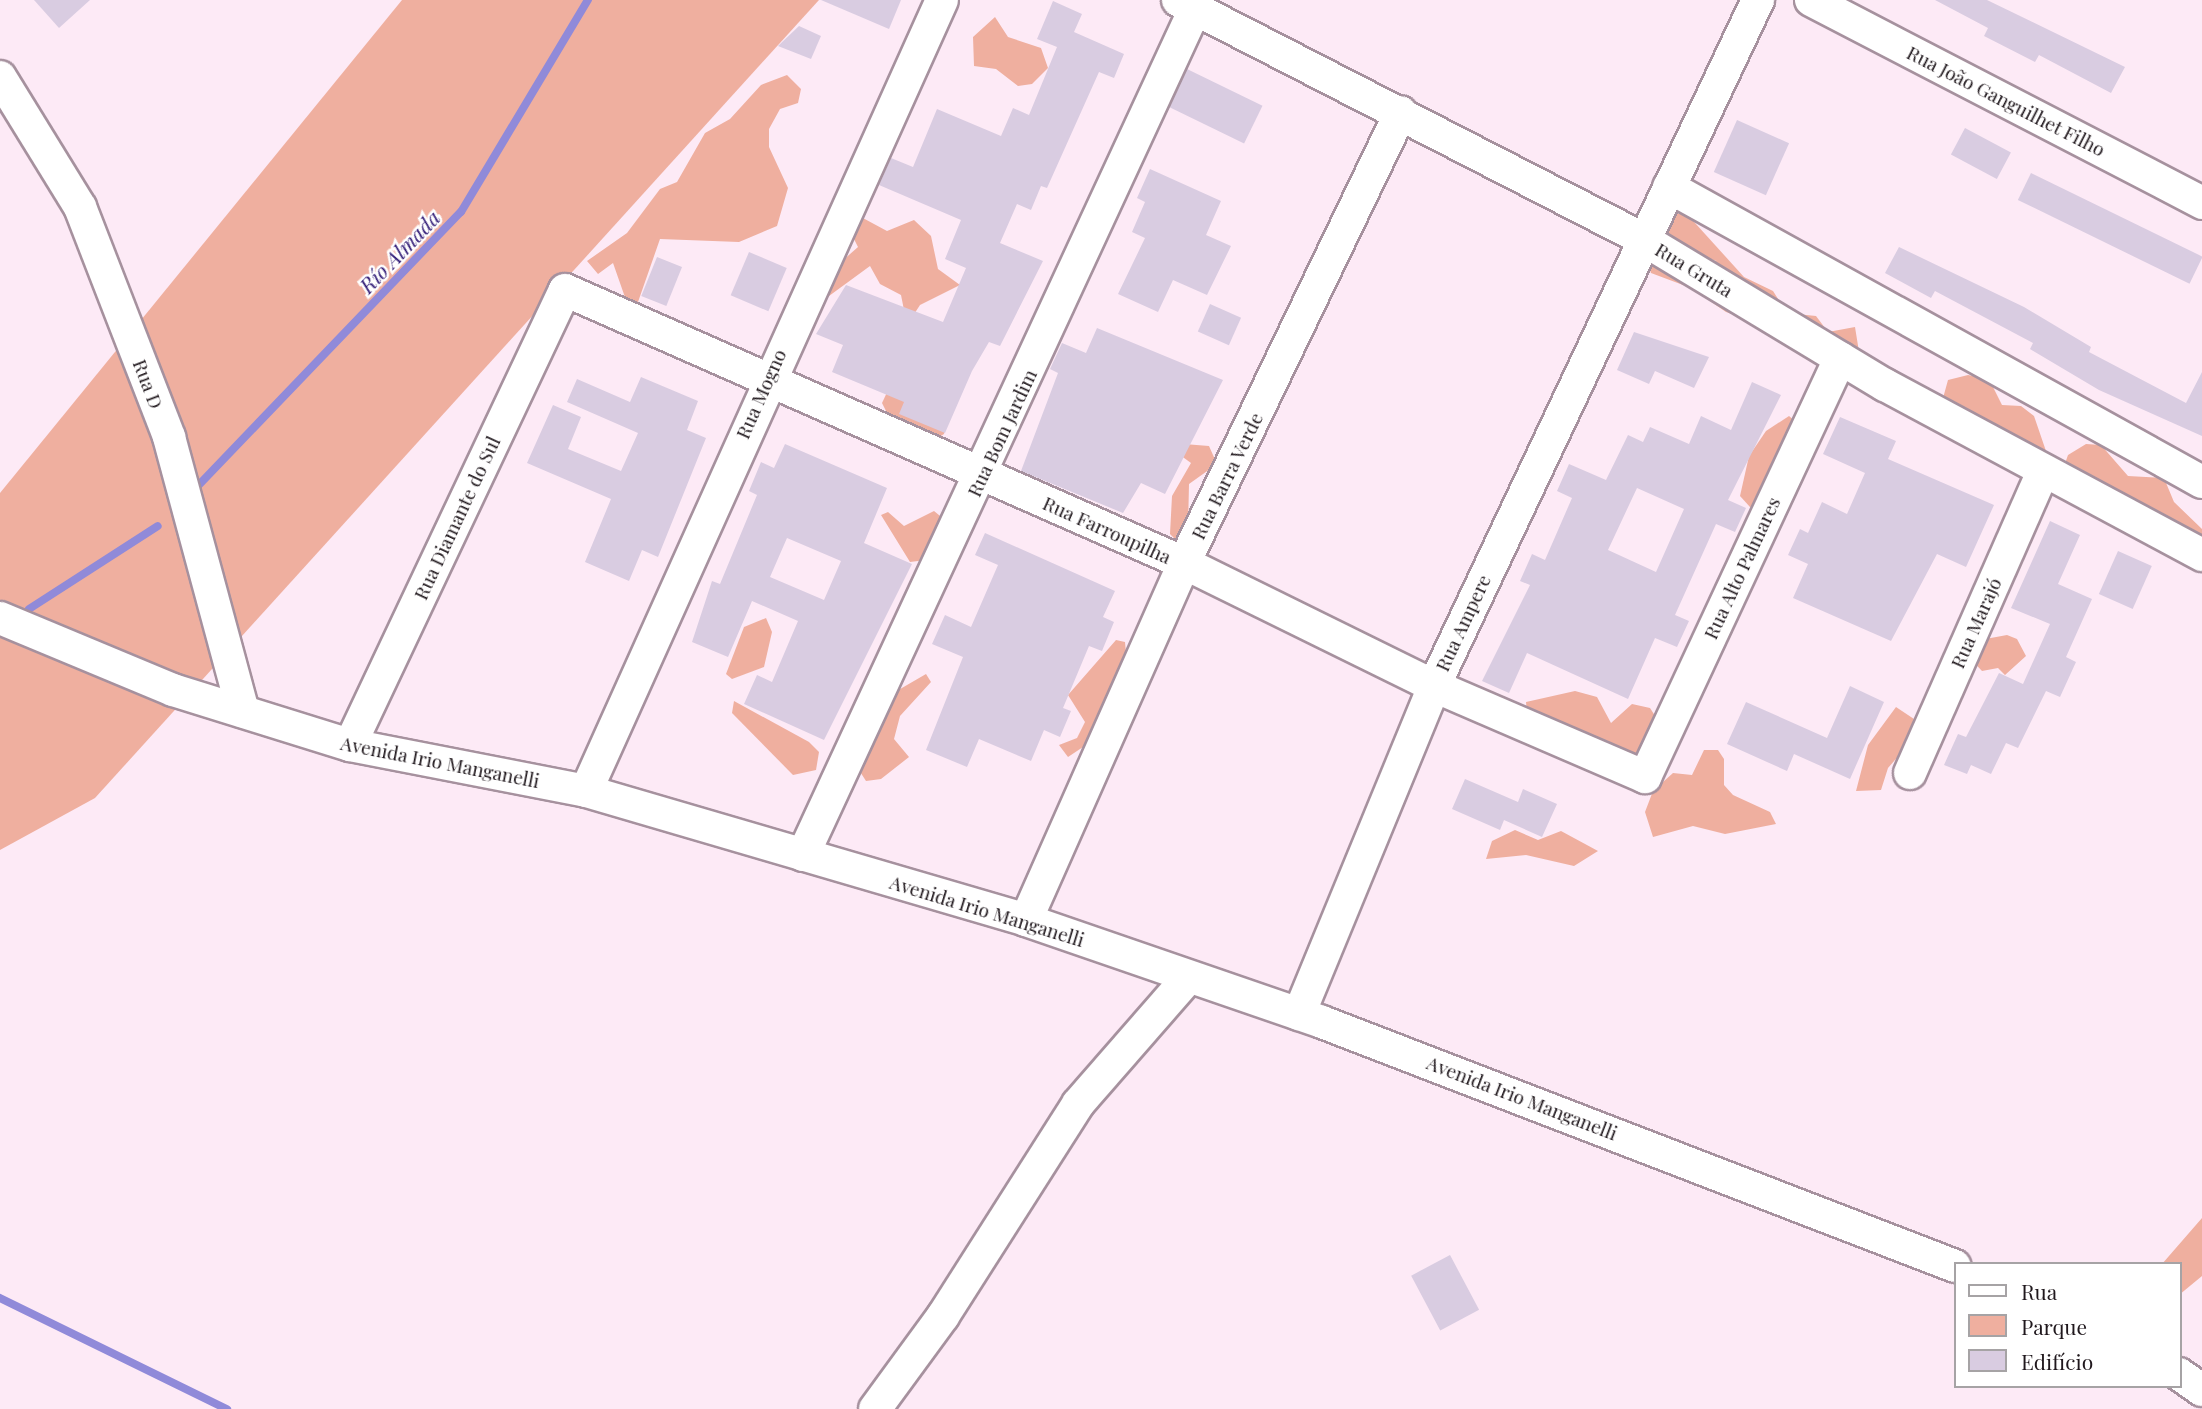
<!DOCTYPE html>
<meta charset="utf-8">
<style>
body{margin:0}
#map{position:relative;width:2202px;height:1409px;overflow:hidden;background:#fdeaf6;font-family:"Playfair Display",serif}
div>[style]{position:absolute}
.green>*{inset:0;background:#efaf9f}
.stream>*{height:8px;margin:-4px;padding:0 4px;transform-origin:4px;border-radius:4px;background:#908ad9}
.building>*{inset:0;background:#d9cce1;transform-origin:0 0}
.roads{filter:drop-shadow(2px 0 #a6919e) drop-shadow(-2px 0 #a6919e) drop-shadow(0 2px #a6919e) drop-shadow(0 -2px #a6919e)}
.minor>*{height:32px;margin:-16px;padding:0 16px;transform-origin:16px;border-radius:16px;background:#fff}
span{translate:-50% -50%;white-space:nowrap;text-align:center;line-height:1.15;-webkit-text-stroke:5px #fff;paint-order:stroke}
.street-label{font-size:19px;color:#20181d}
.water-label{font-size:21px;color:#321c77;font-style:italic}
.legend{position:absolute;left:1954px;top:1262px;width:228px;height:126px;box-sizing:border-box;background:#fff;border:2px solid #a6a3a5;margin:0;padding:9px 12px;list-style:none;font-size:21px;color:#20181d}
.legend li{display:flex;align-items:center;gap:14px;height:35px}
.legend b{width:35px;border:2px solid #a6a3a5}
</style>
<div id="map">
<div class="green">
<div style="clip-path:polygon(402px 0,819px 0,95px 798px,0 850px,0 493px)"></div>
<div style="clip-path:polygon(995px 17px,1008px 37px,1041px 48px,1048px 68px,1032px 84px,1018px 86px,996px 69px,974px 66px,973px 37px)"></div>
<div style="clip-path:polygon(787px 75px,801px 89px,798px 103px,780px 109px,769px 129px,769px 147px,788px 188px,777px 226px,739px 242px,660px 239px,638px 302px,627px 303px,613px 263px,598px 274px,587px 261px,627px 233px,660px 189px,677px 182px,705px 133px,730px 119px,761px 85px)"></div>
<div style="clip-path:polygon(1686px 213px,1744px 277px,1773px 291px,1787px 313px,1816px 316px,1828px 332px,1855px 327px,1860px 358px,1726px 312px,1691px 288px,1651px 273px,1644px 253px,1717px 261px,1645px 240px,1662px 215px)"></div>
<div style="clip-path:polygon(861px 217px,887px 231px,914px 220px,931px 236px,938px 269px,960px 285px,920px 305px,907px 325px,901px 295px,880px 284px,870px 266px,829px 296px,825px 287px,832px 270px,858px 247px,852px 235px)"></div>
<div style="clip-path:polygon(1968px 375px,1989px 379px,2002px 405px,2021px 406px,2034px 416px,2047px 454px,2038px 460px,1940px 409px,1948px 380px)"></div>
<div style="clip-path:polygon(890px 386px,945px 430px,944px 434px,936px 439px,888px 415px,882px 403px)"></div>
<div style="clip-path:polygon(1789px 416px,1795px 421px,1764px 505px,1750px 507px,1740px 496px,1749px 456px,1766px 431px)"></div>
<div style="clip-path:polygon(1184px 444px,1209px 446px,1217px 464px,1189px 484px,1188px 529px,1184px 539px,1176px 540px,1170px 534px,1172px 496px,1191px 463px,1180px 455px)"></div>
<div style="clip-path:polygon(2086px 444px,2101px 445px,2128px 476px,2164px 478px,2174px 502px,2202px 529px,2202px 562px,2076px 505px,2062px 472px,2068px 455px)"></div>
<div style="clip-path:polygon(934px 511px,945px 520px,926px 560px,910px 562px,881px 515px,888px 512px,904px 526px)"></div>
<div style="clip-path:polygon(766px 618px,772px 632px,764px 667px,732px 679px,726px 674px,744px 627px)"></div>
<div style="clip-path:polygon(2007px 635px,2017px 639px,2026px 656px,2005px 675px,1998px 668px,1982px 671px,1966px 654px,1980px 640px)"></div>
<div style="clip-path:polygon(1116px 640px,1125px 642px,1126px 653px,1083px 747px,1068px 757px,1059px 745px,1077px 738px,1085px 722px,1068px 695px)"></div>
<div style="clip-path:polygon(926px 674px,931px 682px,900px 716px,894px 739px,909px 757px,881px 779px,866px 781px,857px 767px,895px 692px)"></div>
<div style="clip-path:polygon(1575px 691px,1597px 697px,1611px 723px,1632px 704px,1650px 708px,1661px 725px,1634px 761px,1527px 713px,1526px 702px)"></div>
<div style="clip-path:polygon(734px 701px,809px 742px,819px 752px,816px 770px,793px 775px,732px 713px)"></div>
<div style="clip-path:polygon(1896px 707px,1914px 719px,1908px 745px,1888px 768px,1881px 790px,1856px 791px,1868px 745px)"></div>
<div style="clip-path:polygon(1704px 750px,1718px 750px,1724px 759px,1724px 785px,1733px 795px,1770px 812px,1776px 824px,1725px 834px,1693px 826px,1653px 837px,1645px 812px,1653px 791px,1673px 773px,1692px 775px)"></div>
<div style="clip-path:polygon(1515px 830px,1538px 840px,1561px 831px,1598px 851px,1574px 866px,1526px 855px,1486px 859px,1492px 841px)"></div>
<div style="clip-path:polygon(2202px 1218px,2202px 1276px,2179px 1295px,2179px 1264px,2162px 1264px)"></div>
</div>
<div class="stream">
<div style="left:193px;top:491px;width:387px;rotate:-46.2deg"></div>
<div style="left:461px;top:212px;width:247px;rotate:-59.1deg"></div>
<div style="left:29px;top:609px;width:153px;rotate:-32.8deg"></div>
<div style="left:0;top:1298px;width:253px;rotate:26.1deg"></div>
</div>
<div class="building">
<div style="clip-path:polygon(34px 0,90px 0,59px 28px)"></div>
<div style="clip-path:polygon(821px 0,901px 0,889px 29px)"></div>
<div style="clip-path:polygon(1935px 0,1987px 0,2125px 67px,2111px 93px,2039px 55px,2035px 62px,1984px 36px,1988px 28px)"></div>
<div style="clip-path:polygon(1053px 1px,1082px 14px,1074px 32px,1124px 54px,1114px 78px,1099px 72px,1047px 188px,1041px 186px,1031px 210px,1017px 204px,1000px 243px,1043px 261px,1000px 346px,989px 342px,972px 371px,945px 433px,899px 414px,904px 402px,832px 372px,843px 345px,816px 334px,846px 285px,943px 322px,966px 268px,945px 259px,961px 220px,879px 185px,891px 158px,913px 167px,937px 109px,1001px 136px,1013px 108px,1029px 115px,1057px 47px,1037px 39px)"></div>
<div style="clip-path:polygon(799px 26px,821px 36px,811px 59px,778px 46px)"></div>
<div style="left:1187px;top:69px;width:84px;height:42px;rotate:26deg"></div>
<div style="left:1737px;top:120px;width:57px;height:57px;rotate:24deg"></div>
<div style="left:1965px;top:128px;width:52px;height:30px;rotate:28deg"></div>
<div style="clip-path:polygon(1150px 169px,1221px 201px,1206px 235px,1231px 246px,1207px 295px,1173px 280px,1158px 312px,1118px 294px,1145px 238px,1132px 232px,1145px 202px,1137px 198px)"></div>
<div style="left:2031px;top:173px;width:191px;height:30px;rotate:26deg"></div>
<div style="clip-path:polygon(1899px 247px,2024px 307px,2091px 347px,2089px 352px,2186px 403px,2202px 372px,2202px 436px,2099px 390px,2030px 349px,2033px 343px,1935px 291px,1931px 298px,1885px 273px)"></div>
<div style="left:749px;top:252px;width:41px;height:47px;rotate:23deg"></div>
<div style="left:657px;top:257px;width:27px;height:42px;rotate:22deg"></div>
<div style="left:1210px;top:304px;width:34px;height:30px;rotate:24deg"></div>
<div style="clip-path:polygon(1097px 328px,1223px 380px,1165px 494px,1141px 483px,1123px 513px,1021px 471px,1058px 373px,1050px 369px,1062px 343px,1086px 353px)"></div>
<div style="clip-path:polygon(1634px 332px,1709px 357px,1694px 388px,1655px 371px,1649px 384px,1617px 370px)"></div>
<div style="clip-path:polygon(641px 377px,698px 401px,687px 430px,706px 438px,658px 557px,642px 550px,629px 581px,585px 562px,611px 499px,527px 463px,553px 405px,581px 417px,568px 449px,621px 471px,638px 433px,567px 402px,577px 379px,630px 402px)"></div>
<div style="clip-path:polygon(evenodd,1752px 382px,1781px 395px,1728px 500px,1746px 508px,1735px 532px,1716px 524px,1675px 615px,1689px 621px,1677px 647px,1655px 638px,1628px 699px,1527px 653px,1509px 693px,1482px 681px,1530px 585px,1520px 581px,1532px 554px,1545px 560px,1572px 498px,1557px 491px,1569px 464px,1606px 480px,1628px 435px,1643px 442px,1650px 427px,1689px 444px,1701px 416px,1731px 430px,1752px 382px,1637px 488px,1684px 509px,1656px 572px,1608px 550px,1637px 488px)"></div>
<div style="clip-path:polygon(1840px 417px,1896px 441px,1888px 459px,1994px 505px,1966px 567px,1937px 554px,1891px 641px,1793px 598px,1808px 564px,1788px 555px,1800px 529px,1808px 533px,1822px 502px,1847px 514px,1865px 473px,1823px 454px)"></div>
<div style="clip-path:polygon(evenodd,785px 444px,887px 488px,864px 543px,912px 564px,824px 740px,744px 704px,757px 675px,772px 682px,798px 621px,752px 601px,728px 657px,692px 642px,712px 581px,720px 584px,757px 495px,749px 491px,761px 462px,774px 468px,785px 444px,787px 538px,841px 561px,824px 600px,770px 577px,787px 538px)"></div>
<div style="clip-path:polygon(2050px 521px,2080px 535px,2058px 584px,2092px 599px,2066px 657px,2076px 662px,2060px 697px,2046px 691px,2018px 748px,2006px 743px,1991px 774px,1971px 765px,1967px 774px,1944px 765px,1958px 734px,1966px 737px,1999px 673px,2023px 684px,2050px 624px,2011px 608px)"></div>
<div style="clip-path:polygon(985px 533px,1115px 591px,1103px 617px,1114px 622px,1102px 651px,1089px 646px,1063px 708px,1071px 711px,1060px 737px,1044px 730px,1031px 761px,979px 739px,967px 767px,926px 750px,963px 657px,932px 644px,945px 615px,971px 627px,998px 565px,975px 555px)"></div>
<div style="left:2118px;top:551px;width:37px;height:47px;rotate:24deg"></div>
<div style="clip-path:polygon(1850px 686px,1884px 702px,1850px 779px,1794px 754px,1787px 771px,1727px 744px,1746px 702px,1827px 738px)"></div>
<div style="clip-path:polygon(1465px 779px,1518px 802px,1523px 789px,1557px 804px,1542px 837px,1504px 820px,1500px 830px,1452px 809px)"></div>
<div style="left:1450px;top:1255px;width:62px;height:44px;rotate:62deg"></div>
</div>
<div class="roads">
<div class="minor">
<div style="left:1178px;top:0;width:521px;rotate:27.2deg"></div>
<div style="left:1641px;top:238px;width:285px;rotate:31.1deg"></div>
<div style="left:1885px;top:385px;width:360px;rotate:28.2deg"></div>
<div style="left:1811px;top:0;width:441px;rotate:27.4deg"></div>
<div style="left:0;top:77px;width:153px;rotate:58.4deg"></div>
<div style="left:80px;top:207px;width:247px;rotate:68.8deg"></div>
<div style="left:169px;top:437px;width:284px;rotate:74.9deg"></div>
<div style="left:1669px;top:187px;width:609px;rotate:28.96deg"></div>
<div style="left:0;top:618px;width:187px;rotate:22.6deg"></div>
<div style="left:173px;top:690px;width:185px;rotate:17.3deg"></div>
<div style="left:350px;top:745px;width:240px;rotate:11deg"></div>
<div style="left:586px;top:791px;width:459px;rotate:16.3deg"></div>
<div style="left:1026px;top:920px;width:313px;rotate:19deg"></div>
<div style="left:1322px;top:1022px;width:678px;rotate:21.08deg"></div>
<div style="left:350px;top:745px;width:503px;rotate:-64.71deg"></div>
<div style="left:565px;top:290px;width:677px;rotate:23.8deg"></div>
<div style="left:1184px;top:563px;width:279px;rotate:26.2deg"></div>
<div style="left:1434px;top:686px;width:230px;rotate:23.3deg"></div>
<div style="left:1645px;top:777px;width:462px;rotate:-65deg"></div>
<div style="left:1910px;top:773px;width:329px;rotate:-66.2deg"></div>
<div style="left:586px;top:791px;width:867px;rotate:-65.77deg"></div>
<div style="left:803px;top:855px;width:932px;rotate:-65.14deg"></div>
<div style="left:1026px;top:920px;width:390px;rotate:-66.1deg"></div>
<div style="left:1184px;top:563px;width:500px;rotate:-64.31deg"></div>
<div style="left:1299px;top:1014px;width:355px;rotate:-67.6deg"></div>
<div style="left:1434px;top:686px;width:759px;rotate:-64.72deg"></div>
<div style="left:2179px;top:1374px;width:28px;rotate:35deg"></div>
<div style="left:875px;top:1409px;width:115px;rotate:-53.8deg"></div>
<div style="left:943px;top:1316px;width:251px;rotate:-57.5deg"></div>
<div style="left:1078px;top:1104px;width:166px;rotate:-48.9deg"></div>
</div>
</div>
<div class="street-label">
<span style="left:2006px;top:101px;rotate:27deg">Rua João Ganguilhet Filho</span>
<span style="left:1694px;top:270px;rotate:31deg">Rua Gruta</span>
<span style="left:148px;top:384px;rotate:69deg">Rua D</span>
<span style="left:761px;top:394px;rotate:-66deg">Rua Mogno</span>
<span style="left:1002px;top:433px;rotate:-65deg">Rua Bom Jardim</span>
<span style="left:1227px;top:476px;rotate:-64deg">Rua Barra Verde</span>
<span style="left:457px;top:518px;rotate:-65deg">Rua Diamante do Sul</span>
<span style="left:1107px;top:530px;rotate:24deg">Rua Farroupilha</span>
<span style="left:1742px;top:568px;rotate:-65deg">Rua Alto Palmares</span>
<span style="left:1463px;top:623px;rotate:-65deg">Rua Ampere</span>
<span style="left:1976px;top:623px;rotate:-66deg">Rua Marajó</span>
<span style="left:440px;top:762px;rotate:11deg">Avenida Irio Manganelli</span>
<span style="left:987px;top:911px;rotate:17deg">Avenida Irio Manganelli</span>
<span style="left:1522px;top:1098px;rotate:21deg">Avenida Irio Manganelli</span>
</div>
<div class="water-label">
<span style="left:399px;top:251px;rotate:-46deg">Río Almada</span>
</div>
<ul class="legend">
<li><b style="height:9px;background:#fff"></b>Rua</li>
<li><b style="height:19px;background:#efaf9f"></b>Parque</li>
<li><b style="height:19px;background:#d9cce1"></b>Edifício</li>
</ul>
</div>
